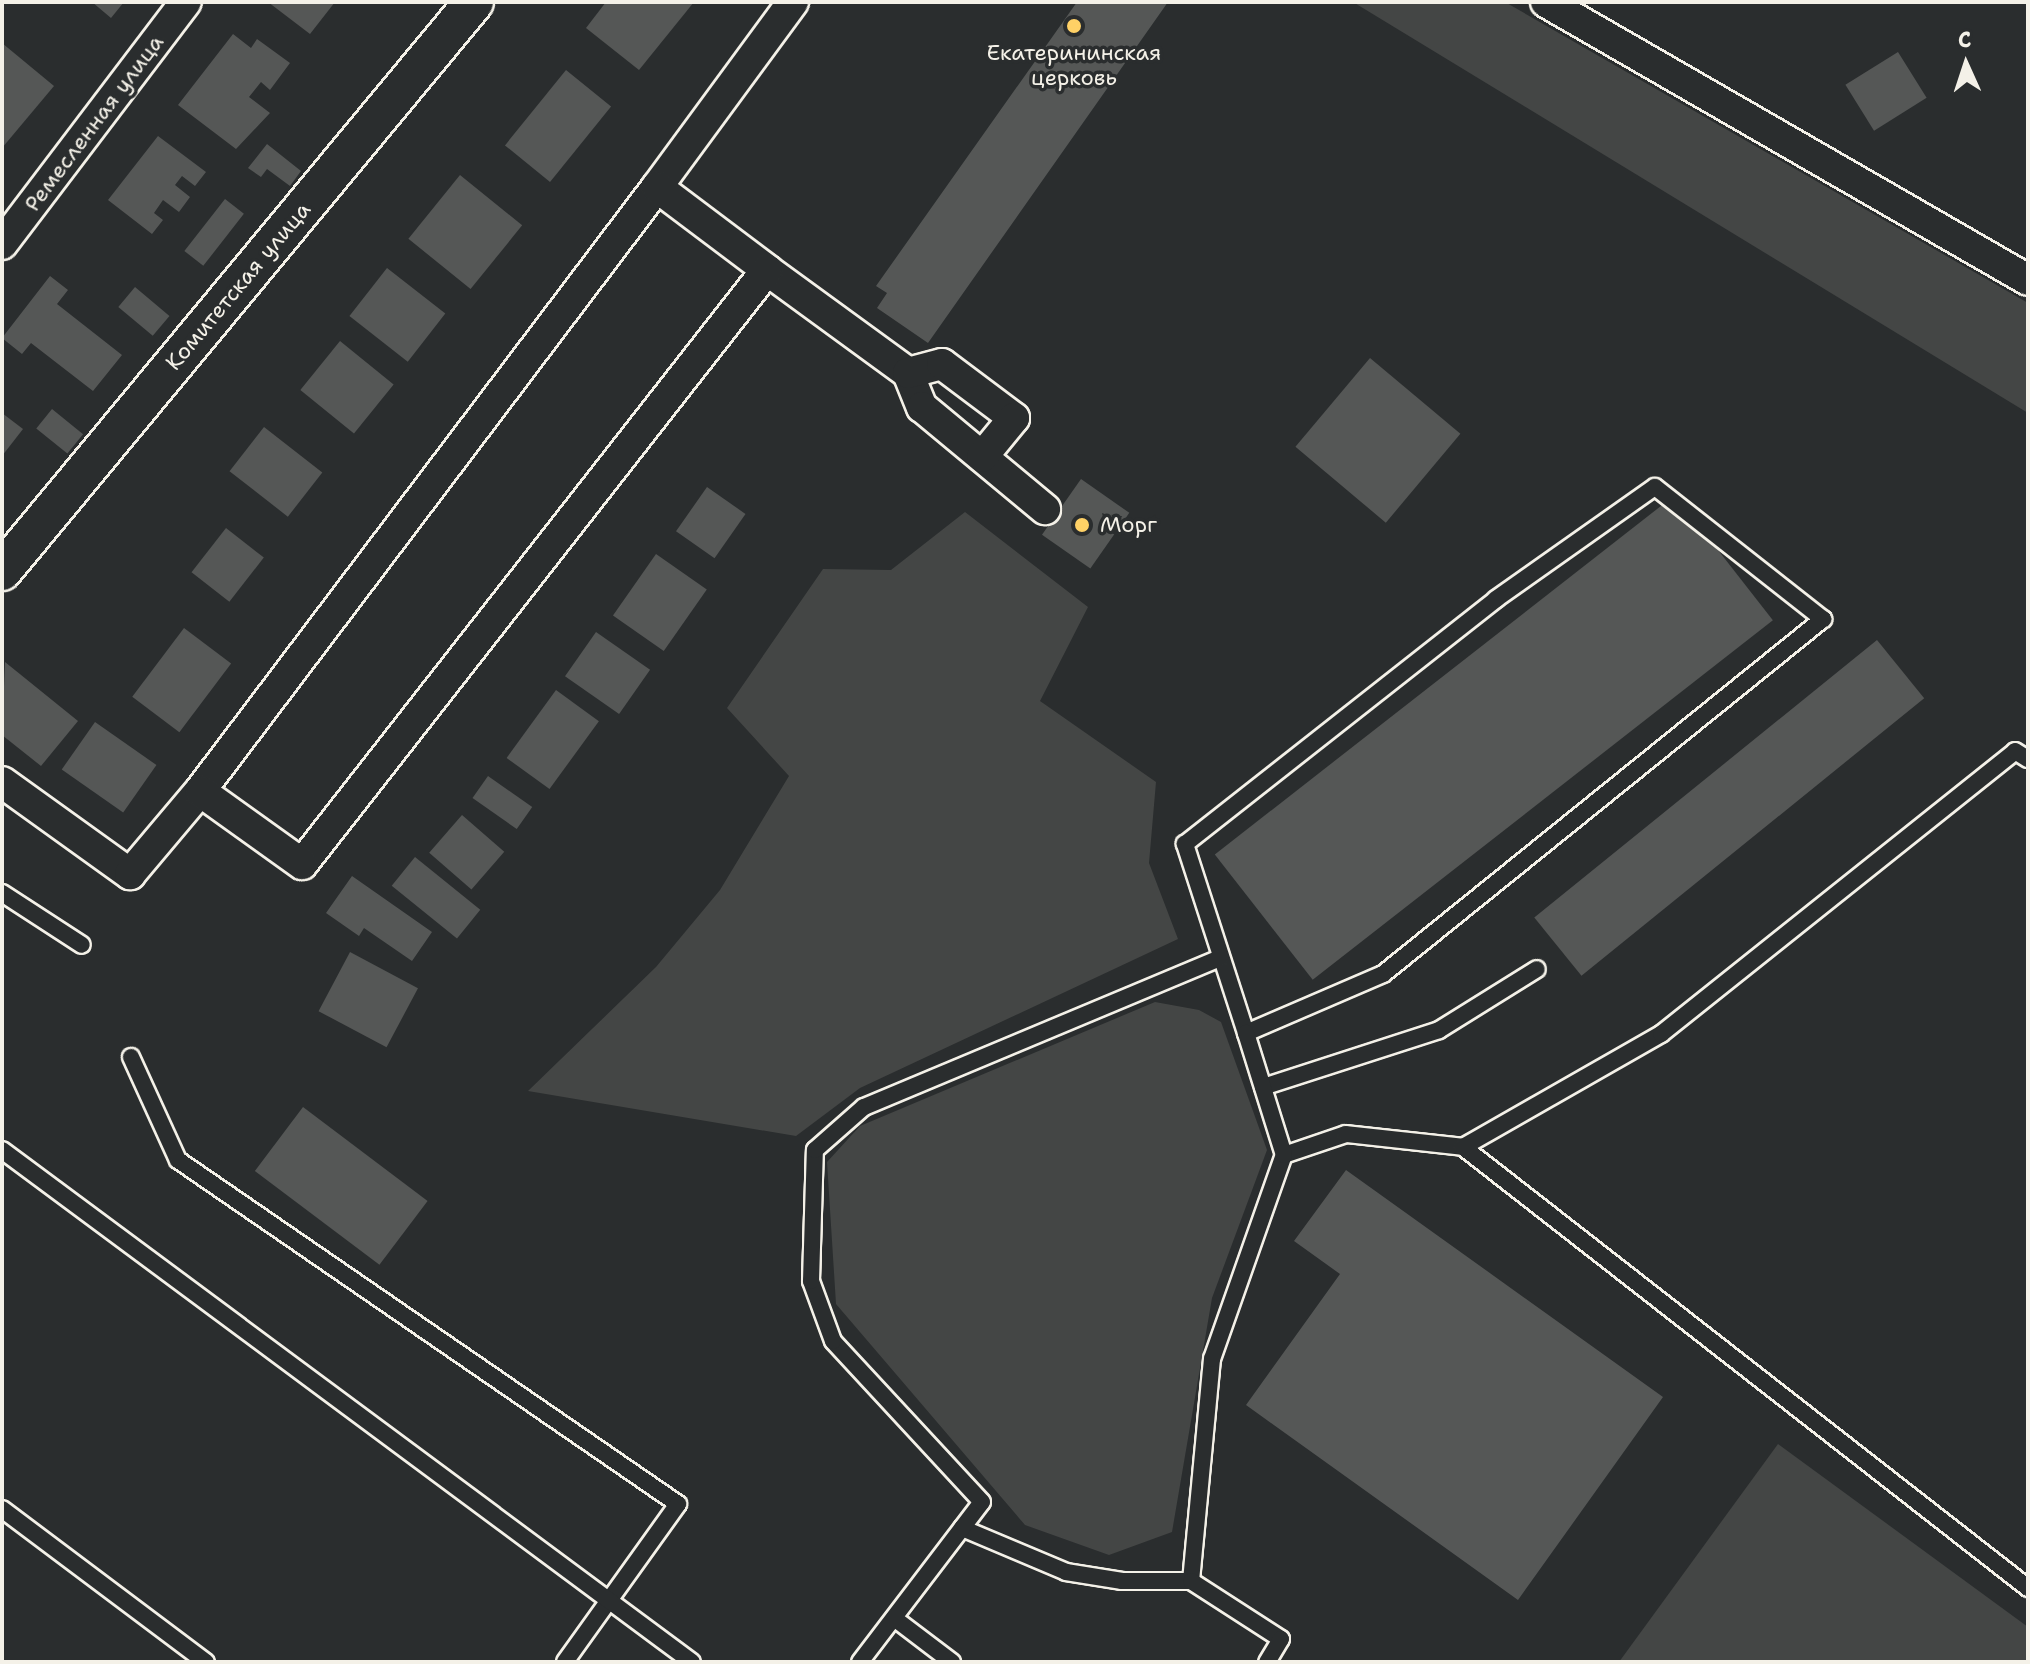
<!DOCTYPE html>
<meta charset="utf-8">
<style>
body{margin:0}
#map{position:relative;width:2030px;height:1664px;overflow:hidden;background:#2a2d2e;font-family:"Shantell Sans",sans-serif}
div>[style]{position:absolute}
.green>*{inset:0;background:#444645}
.building>*{inset:0;background:#555756;transform-origin:0 0}
.roads{filter:drop-shadow(2px 0 #f4f1e8) drop-shadow(-2px 0 #f4f1e8) drop-shadow(0 2px #f4f1e8) drop-shadow(0 -2px #f4f1e8)}
.service>*{height:16px;margin:-8px;padding:0 8px;transform-origin:8px;border-radius:8px;background:#2a2d2e}
.minor>*{height:30px;margin:-15px;padding:0 15px;transform-origin:15px;border-radius:15px;background:#2a2d2e}
.tertiary>*{height:38px;margin:-19px;padding:0 19px;transform-origin:19px;border-radius:19px;background:#2a2d2e}
.dots>*{width:22px;height:22px;translate:-50% -50%;box-sizing:border-box;border:4px solid #2a2d2e;border-radius:50%}
span{translate:-50% -50%;white-space:nowrap;text-align:center;line-height:1.15;-webkit-text-stroke:7px #2a2d2e;paint-order:stroke}
.poi-label{font-size:22px;color:#f4f1e8}
.left{translate:0 -50%;text-align:left}
.street-label{font-size:22px;color:#f4f1e8}
.frame{position:absolute;inset:0;border:4px solid #f4f1e8;pointer-events:none}
.north{position:absolute;left:1926px;top:24px;width:80px;height:80px;-webkit-text-stroke:6px #2a2d2e;paint-order:stroke;rotate:357deg;font-size:22px;font-weight:700;line-height:32px;text-align:center;color:#f4f1e8}
.north::after{content:'';display:block;margin:auto;width:28px;height:36px;background:#f4f1e8;clip-path:polygon(50% 0,100% 100%,50% 72%,0 100%)}
</style>
<div id="map">
<div class="green">
<div style="clip-path:polygon(1353px 2px,1505px 2px,2028px 303px,2028px 413px)"></div>
<div style="clip-path:polygon(965px 512px,1088px 607px,1040px 701px,1156px 782px,1149px 863px,1178px 939px,860px 1088px,796px 1136px,528px 1091px,656px 967px,720px 890px,789px 776px,727px 708px,823px 569px,891px 570px)"></div>
<div style="clip-path:polygon(1155px 1002px,1199px 1010px,1221px 1022px,1267px 1150px,1212px 1298px,1172px 1532px,1109px 1555px,1025px 1525px,836px 1304px,827px 1162px,860px 1126px)"></div>
<div style="clip-path:polygon(1778px 1444px,2028px 1627px,2028px 1662px,1619px 1662px)"></div>
</div>
<div class="building">
<div style="clip-path:polygon(92px 2px,124px 2px,111px 18px)"></div>
<div style="clip-path:polygon(268px 2px,335px 2px,310px 34px)"></div>
<div style="clip-path:polygon(606px 2px,694px 2px,639px 70px,586px 28px)"></div>
<div style="clip-path:polygon(1077px 2px,1168px 2px,928px 343px,877px 308px,887px 293px,876px 286px)"></div>
<div style="clip-path:polygon(233px 34px,251px 48px,257px 39px,290px 63px,270px 90px,261px 82px,249px 97px,270px 113px,236px 149px,178px 105px)"></div>
<div style="clip-path:polygon(2px 43px,54px 86px,2px 148px)"></div>
<div style="left:1898px;top:52px;width:54px;height:62px;rotate:58deg"></div>
<div style="left:566px;top:70px;width:58px;height:97px;rotate:39deg"></div>
<div style="clip-path:polygon(158px 136px,206px 172px,195px 186px,182px 176px,175px 185px,190px 197px,179px 212px,163px 200px,154px 213px,163px 220px,152px 234px,108px 200px)"></div>
<div style="clip-path:polygon(267px 144px,301px 171px,290px 186px,267px 169px,261px 177px,248px 168px)"></div>
<div style="left:460px;top:175px;width:80px;height:82px;rotate:39deg"></div>
<div style="left:225px;top:199px;width:24px;height:66px;rotate:38deg"></div>
<div style="left:387px;top:268px;width:74px;height:61px;rotate:38deg"></div>
<div style="clip-path:polygon(50px 276px,68px 290px,57px 304px,122px 355px,93px 391px,31px 343px,22px 354px,2px 338px)"></div>
<div style="left:135px;top:287px;width:45px;height:26px;rotate:40deg"></div>
<div style="left:340px;top:341px;width:69px;height:63px;rotate:39deg"></div>
<div style="left:1370px;top:358px;width:118px;height:116px;rotate:40deg"></div>
<div style="left:52px;top:409px;width:40px;height:25px;rotate:39deg"></div>
<div style="clip-path:polygon(2px 413px,23px 429px,2px 456px)"></div>
<div style="left:264px;top:427px;width:74px;height:56px;rotate:38deg"></div>
<div style="left:1081px;top:479px;width:59px;height:68px;rotate:35deg"></div>
<div style="left:707px;top:487px;width:47px;height:54px;rotate:35deg"></div>
<div style="left:1675px;top:495px;width:159px;height:584px;rotate:52deg"></div>
<div style="left:226px;top:528px;width:48px;height:56px;rotate:38deg"></div>
<div style="left:656px;top:554px;width:62px;height:75px;rotate:35deg"></div>
<div style="left:184px;top:628px;width:59px;height:86px;rotate:37deg"></div>
<div style="left:596px;top:632px;width:66px;height:54px;rotate:35deg"></div>
<div style="left:1877px;top:640px;width:75px;height:441px;rotate:51deg"></div>
<div style="clip-path:polygon(5px 662px,78px 721px,41px 766px,2px 735px)"></div>
<div style="left:556px;top:690px;width:53px;height:84px;rotate:36deg"></div>
<div style="left:95px;top:722px;width:75px;height:58px;rotate:35deg"></div>
<div style="left:488px;top:776px;width:54px;height:27px;rotate:35deg"></div>
<div style="left:462px;top:815px;width:56px;height:50px;rotate:41deg"></div>
<div style="left:415px;top:857px;width:84px;height:37px;rotate:39deg"></div>
<div style="clip-path:polygon(352px 876px,432px 932px,412px 961px,364px 928px,359px 936px,326px 913px)"></div>
<div style="left:350px;top:952px;width:77px;height:67px;rotate:28deg"></div>
<div style="left:303px;top:1107px;width:156px;height:80px;rotate:37deg"></div>
<div style="clip-path:polygon(1346px 1170px,1663px 1397px,1518px 1600px,1246px 1405px,1340px 1274px,1294px 1241px)"></div>
</div>
<div class="roads">
<div class="service">
<div style="left:1655px;top:487px;width:214px;rotate:38.2deg"></div>
<div style="left:1823px;top:619px;width:565px;rotate:141.1deg"></div>
<div style="left:1383px;top:974px;width:149px;rotate:156.7deg"></div>
<div style="left:1246px;top:1033px;width:199px;rotate:-107.9deg"></div>
<div style="left:1185px;top:844px;width:396px;rotate:-38.2deg"></div>
<div style="left:1496px;top:599px;width:194px;rotate:-35.2deg"></div>
<div style="left:2px;top:893px;width:95px;rotate:33deg"></div>
<div style="left:131px;top:1057px;width:113px;rotate:65.5deg"></div>
<div style="left:178px;top:1160px;width:607px;rotate:34.53deg"></div>
<div style="left:678px;top:1504px;width:194px;rotate:125.6deg"></div>
<div style="left:1263px;top:1087px;width:185px;rotate:-17.9deg"></div>
<div style="left:1439px;top:1030px;width:115px;rotate:-31.9deg"></div>
<div style="left:1463px;top:1147px;width:717px;rotate:37.97deg"></div>
<div style="left:2px;top:1150px;width:859px;rotate:36.58deg"></div>
<div style="left:1284px;top:1155px;width:65px;rotate:-18.7deg"></div>
<div style="left:1346px;top:1134px;width:118px;rotate:6.3deg"></div>
<div style="left:1463px;top:1147px;width:228px;rotate:-29.7deg"></div>
<div style="left:1661px;top:1034px;width:453px;rotate:-38.6deg"></div>
<div style="left:2015px;top:751px;width:15px;rotate:32deg"></div>
<div style="left:2px;top:1509px;width:255px;rotate:36.9deg"></div>
<div style="left:962px;top:1528px;width:113px;rotate:22.9deg"></div>
<div style="left:1066px;top:1572px;width:57px;rotate:9.1deg"></div>
<div style="left:1122px;top:1581px;width:69px"></div>
<div style="left:1191px;top:1581px;width:223px;rotate:-84.6deg"></div>
<div style="left:1212px;top:1359px;width:216px;rotate:-70.6deg"></div>
<div style="left:1284px;top:1155px;width:128px;rotate:-107.3deg"></div>
<div style="left:1191px;top:1581px;width:107px;rotate:32.8deg"></div>
<div style="left:1281px;top:1639px;width:27px;rotate:121deg"></div>
<div style="left:894px;top:1618px;width:73px;rotate:37.2deg"></div>
<div style="left:860px;top:1662px;width:201px;rotate:-52.7deg"></div>
<div style="left:982px;top:1502px;width:219px;rotate:-132.8deg"></div>
<div style="left:833px;top:1341px;width:64px;rotate:-110.1deg"></div>
<div style="left:811px;top:1281px;width:131px;rotate:-88.3deg"></div>
<div style="left:815px;top:1150px;width:65px;rotate:-41.3deg"></div>
<div style="left:864px;top:1107px;width:386px;rotate:-22.7deg"></div>
</div>
<div class="minor">
<div style="left:1546px;top:2px;width:556px;rotate:29.97deg"></div>
<div style="left:657px;top:187px;width:230px;rotate:-53.7deg"></div>
<div style="left:2px;top:244px;width:304px;rotate:-52.8deg"></div>
<div style="left:767px;top:270px;width:175px;rotate:36.1deg"></div>
<div style="left:908px;top:373px;width:37px;rotate:68deg"></div>
<div style="left:922px;top:407px;width:160px;rotate:39.7deg"></div>
<div style="left:908px;top:373px;width:35px;rotate:-15deg"></div>
<div style="left:942px;top:364px;width:90px;rotate:36.9deg"></div>
<div style="left:1014px;top:418px;width:50px;rotate:129.4deg"></div>
<div style="left:2px;top:782px;width:158px;rotate:35.7deg"></div>
<div style="left:130px;top:874px;width:109px;rotate:-49.9deg"></div>
<div style="left:200px;top:791px;width:757px;rotate:-52.89deg"></div>
<div style="left:657px;top:187px;width:138px;rotate:37deg"></div>
<div style="left:767px;top:270px;width:754px;rotate:128.05deg"></div>
<div style="left:302px;top:864px;width:125px;rotate:-144.4deg"></div>
</div>
<div class="tertiary">
<div style="left:2px;top:571px;width:739px;rotate:-50.32deg"></div>
</div>
</div>
<div class="dots">
<div style="left:1074px;top:26px;background:#ffd166"></div>
<div style="left:1082px;top:525px;background:#ffd166"></div>
</div>
<div class="poi-label">
<span style="left:1074px;top:65px">Екатерининская<br>церковь</span>
<span class="left" style="left:1100px;top:525px">Морг</span>
</div>
<div class="street-label">
<span style="left:94px;top:123px;rotate:-53deg">Ремесленная улица</span>
<span style="left:238px;top:286px;rotate:-50deg">Комитетская улица</span>
</div>
<div class="frame"></div>
<div class="north">С</div>
</div>
